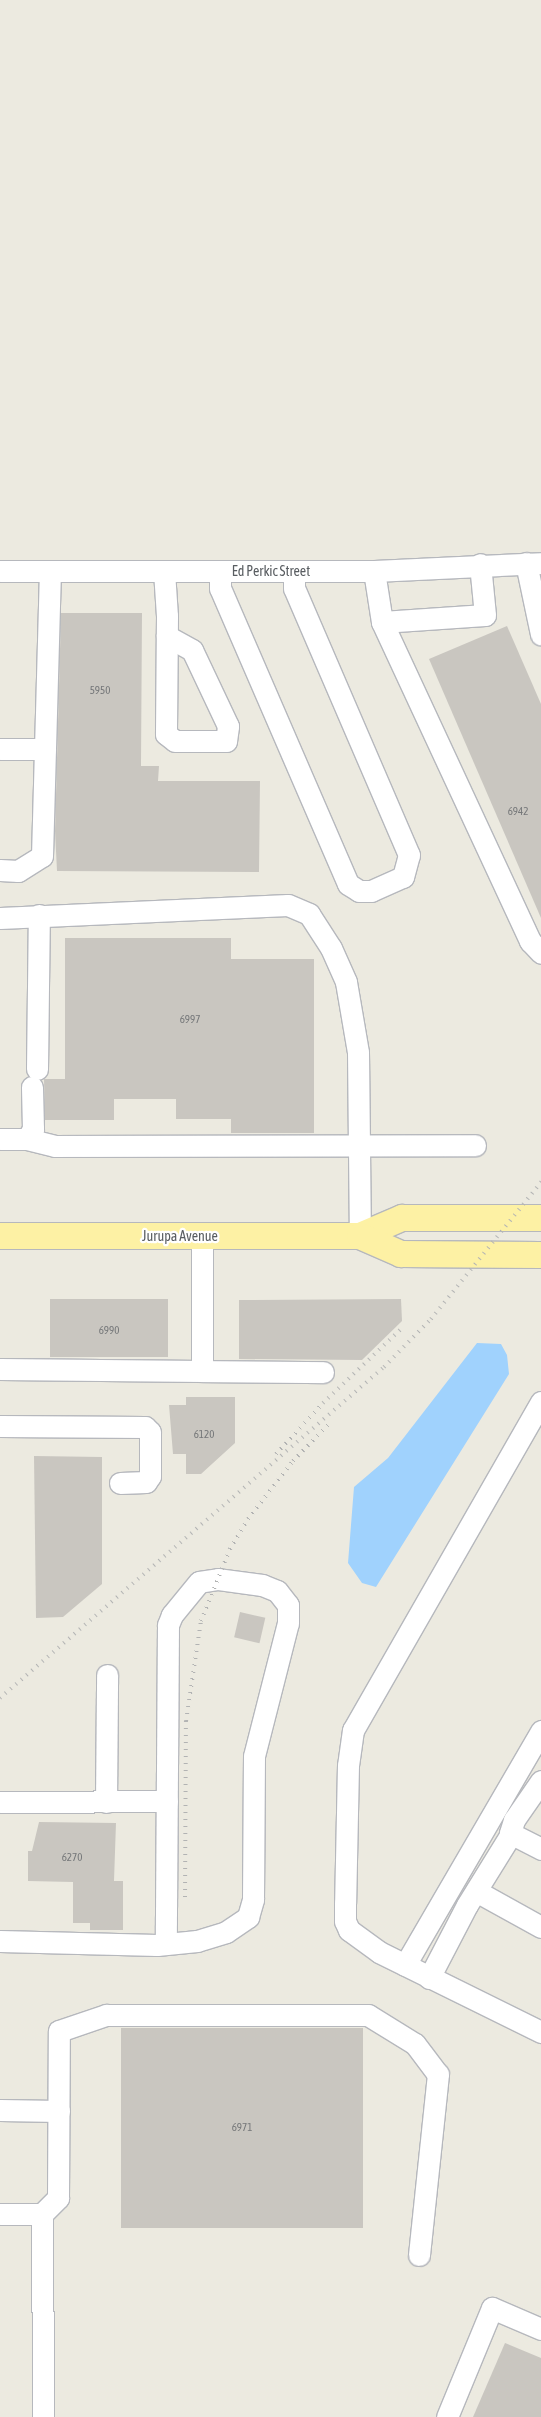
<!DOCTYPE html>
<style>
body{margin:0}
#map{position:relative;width:541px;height:2417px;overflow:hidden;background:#eceae0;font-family:"Asap Condensed",sans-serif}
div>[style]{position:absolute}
.water>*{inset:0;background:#a0d2fd}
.building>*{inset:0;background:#c9c6c0;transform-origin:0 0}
.roads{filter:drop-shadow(1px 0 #b6b8bd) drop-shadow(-1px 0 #b6b8bd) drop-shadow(0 1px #b6b8bd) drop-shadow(0 -1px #b6b8bd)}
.minor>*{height:21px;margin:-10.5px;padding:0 10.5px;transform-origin:10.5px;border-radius:10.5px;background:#fff}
.major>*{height:26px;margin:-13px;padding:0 13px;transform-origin:13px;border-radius:13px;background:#fdf1a4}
.rail>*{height:4px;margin-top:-2px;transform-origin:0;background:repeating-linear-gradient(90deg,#b2b3b3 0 1px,transparent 0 7px)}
span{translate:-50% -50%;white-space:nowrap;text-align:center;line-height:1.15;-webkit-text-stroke:4.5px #fff;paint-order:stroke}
.number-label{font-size:11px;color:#757779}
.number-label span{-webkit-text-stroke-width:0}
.street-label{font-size:14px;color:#595d61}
</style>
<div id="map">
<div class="water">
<div style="clip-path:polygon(477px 1343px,501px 1344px,507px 1355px,509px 1374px,376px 1587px,362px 1583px,348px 1563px,354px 1487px,388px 1458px)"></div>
</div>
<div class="building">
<div style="clip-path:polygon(61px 613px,142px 613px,141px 766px,159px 766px,158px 781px,260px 781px,259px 872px,57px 871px,55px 831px)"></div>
<div style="clip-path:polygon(507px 626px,541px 704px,541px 918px,429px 659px)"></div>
<div style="clip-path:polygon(65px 938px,231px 938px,231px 959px,314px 959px,314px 1133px,231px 1133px,231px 1119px,176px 1119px,176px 1099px,114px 1099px,114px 1120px,45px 1120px,44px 1079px,65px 1079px)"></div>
<div style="left:50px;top:1299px;width:118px;height:58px"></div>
<div style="clip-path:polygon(401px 1299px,402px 1321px,362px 1360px,239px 1359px,239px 1300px)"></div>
<div style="clip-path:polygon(186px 1397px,235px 1397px,235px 1443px,201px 1474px,186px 1474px,186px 1454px,173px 1454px,169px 1405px,186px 1405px)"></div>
<div style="clip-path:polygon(34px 1456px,102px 1457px,102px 1584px,63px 1617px,36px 1618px)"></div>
<div style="left:240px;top:1612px;width:26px;height:26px;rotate:13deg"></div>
<div style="clip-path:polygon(39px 1822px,116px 1823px,114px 1881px,123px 1881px,123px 1930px,90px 1930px,90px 1923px,73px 1923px,73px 1882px,28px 1881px,28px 1851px,32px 1851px)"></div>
<div style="left:121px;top:2028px;width:242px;height:200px"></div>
<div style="clip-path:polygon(505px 2343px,541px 2358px,541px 2417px,473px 2417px)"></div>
</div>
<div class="roads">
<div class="minor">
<div style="left:526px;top:563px;width:73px;rotate:78.1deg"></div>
<div style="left:0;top:571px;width:374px"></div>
<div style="left:374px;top:571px;width:167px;rotate:-2.7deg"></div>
<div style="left:164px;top:571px;width:45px;rotate:86.2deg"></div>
<div style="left:167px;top:616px;width:118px;rotate:90.5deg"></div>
<div style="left:166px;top:734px;width:11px;rotate:38deg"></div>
<div style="left:175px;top:741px;width:51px"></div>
<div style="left:226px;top:741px;width:15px;rotate:-82deg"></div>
<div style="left:228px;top:726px;width:84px;rotate:-115.3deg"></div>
<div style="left:192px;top:650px;width:29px;rotate:-151deg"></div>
<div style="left:220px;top:571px;width:17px;rotate:90deg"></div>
<div style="left:220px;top:588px;width:322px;rotate:66.6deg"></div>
<div style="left:348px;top:884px;width:13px;rotate:32deg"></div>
<div style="left:359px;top:891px;width:12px"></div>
<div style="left:371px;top:891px;width:35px;rotate:-24deg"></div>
<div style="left:403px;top:877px;width:23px;rotate:-75deg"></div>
<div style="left:409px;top:855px;width:291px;rotate:-113.3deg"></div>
<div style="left:294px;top:588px;width:17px;rotate:-90deg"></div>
<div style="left:374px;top:571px;width:52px;rotate:81.1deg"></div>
<div style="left:382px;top:622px;width:352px;rotate:65.1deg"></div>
<div style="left:530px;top:941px;width:16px;rotate:47deg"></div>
<div style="left:382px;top:622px;width:103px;rotate:-3.9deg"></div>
<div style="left:485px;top:615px;width:51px;rotate:-95.6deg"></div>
<div style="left:0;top:749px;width:45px"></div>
<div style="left:0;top:870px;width:18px;rotate:3deg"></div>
<div style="left:18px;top:871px;width:28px;rotate:-32deg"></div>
<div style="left:42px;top:856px;width:285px;rotate:-88.4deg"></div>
<div style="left:0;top:918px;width:288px;rotate:-2.6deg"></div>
<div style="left:288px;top:905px;width:23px;rotate:23deg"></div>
<div style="left:309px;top:914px;width:40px;rotate:57.1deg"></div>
<div style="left:331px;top:948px;width:37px;rotate:66deg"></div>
<div style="left:346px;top:982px;width:71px;rotate:80.3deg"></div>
<div style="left:358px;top:1052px;width:184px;rotate:89.4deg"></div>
<div style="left:37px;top:1069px;width:154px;rotate:-89.3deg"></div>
<div style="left:0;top:1139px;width:27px"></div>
<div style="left:27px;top:1139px;width:12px;rotate:-59deg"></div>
<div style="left:33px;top:1129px;width:42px;rotate:-91.4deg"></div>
<div style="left:27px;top:1139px;width:29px;rotate:14deg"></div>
<div style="left:55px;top:1146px;width:420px;rotate:-0.1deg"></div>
<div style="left:0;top:1369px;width:202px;rotate:0.6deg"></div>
<div style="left:202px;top:1371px;width:135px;rotate:-90deg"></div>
<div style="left:202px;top:1371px;width:121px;rotate:0.5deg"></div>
<div style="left:541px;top:1402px;width:378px;rotate:119.8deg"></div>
<div style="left:353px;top:1730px;width:35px;rotate:98deg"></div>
<div style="left:348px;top:1765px;width:138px;rotate:91.2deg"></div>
<div style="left:345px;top:1903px;width:18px;rotate:90deg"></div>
<div style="left:345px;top:1921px;width:10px;rotate:66deg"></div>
<div style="left:349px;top:1930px;width:37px;rotate:36deg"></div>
<div style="left:379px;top:1952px;width:181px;rotate:26.3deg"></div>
<div style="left:0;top:1426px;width:145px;rotate:0.4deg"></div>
<div style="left:145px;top:1427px;width:7px;rotate:45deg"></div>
<div style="left:150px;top:1432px;width:44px;rotate:90deg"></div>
<div style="left:150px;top:1476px;width:7px;rotate:124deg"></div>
<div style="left:146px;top:1482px;width:26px;rotate:178deg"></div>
<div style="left:541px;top:1781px;width:47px;rotate:124.7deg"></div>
<div style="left:514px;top:1820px;width:14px;rotate:107deg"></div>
<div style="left:510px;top:1833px;width:35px;rotate:27deg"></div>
<div style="left:0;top:1802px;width:167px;rotate:-0.3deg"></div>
<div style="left:106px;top:1802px;width:127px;rotate:-89.5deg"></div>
<div style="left:476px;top:1891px;width:74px;rotate:29deg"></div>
<div style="left:0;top:1941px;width:157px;rotate:1.5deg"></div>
<div style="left:157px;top:1945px;width:40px;rotate:-5.7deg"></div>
<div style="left:197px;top:1941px;width:30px;rotate:-17deg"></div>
<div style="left:226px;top:1932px;width:27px;rotate:-34deg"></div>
<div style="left:248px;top:1917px;width:19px;rotate:-74deg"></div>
<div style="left:253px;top:1899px;width:143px;rotate:-89.6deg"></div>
<div style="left:254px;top:1756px;width:137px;rotate:-75.7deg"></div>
<div style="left:288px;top:1623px;width:18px;rotate:-90deg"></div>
<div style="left:288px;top:1605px;width:18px;rotate:-128deg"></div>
<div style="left:277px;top:1591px;width:16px;rotate:-158deg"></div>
<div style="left:262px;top:1585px;width:44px;rotate:-172.2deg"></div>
<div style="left:218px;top:1579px;width:19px;rotate:171deg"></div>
<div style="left:199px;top:1582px;width:43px;rotate:129.3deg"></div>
<div style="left:172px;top:1615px;width:11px;rotate:112deg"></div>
<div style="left:168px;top:1625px;width:319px;rotate:90.4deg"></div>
<div style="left:405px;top:1965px;width:271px;rotate:-59.8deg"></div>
<div style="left:429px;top:1978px;width:82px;rotate:-62.5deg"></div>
<div style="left:467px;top:1905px;width:84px;rotate:-58.2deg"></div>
<div style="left:0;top:2110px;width:59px;rotate:1deg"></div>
<div style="left:0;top:2214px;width:42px"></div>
<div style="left:42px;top:2214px;width:23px;rotate:-45deg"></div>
<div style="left:58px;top:2198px;width:167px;rotate:-89.7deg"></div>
<div style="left:59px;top:2031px;width:50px;rotate:-18.8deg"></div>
<div style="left:106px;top:2015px;width:262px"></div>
<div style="left:368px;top:2015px;width:55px;rotate:31.7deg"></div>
<div style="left:415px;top:2044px;width:38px;rotate:53deg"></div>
<div style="left:438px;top:2074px;width:182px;rotate:96deg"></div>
<div style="left:42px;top:2214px;width:203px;rotate:89.7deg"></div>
<div style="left:447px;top:2417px;width:118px;rotate:-67.6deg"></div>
<div style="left:492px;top:2308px;width:53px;rotate:23.2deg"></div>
</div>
<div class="major">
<div style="left:0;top:1236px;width:360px"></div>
<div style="left:360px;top:1236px;width:46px;rotate:-23.2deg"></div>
<div style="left:402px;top:1218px;width:139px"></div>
<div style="left:360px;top:1236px;width:45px;rotate:23.7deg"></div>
<div style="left:401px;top:1254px;width:140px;rotate:0.4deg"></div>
</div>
</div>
<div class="rail">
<div style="left:276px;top:1454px;width:69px;rotate:-47.3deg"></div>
<div style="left:323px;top:1403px;width:110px;rotate:-43.5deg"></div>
<div style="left:0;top:1698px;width:507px;rotate:-40.76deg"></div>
<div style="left:384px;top:1367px;width:67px;rotate:-45.6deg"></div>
<div style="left:431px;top:1319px;width:176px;rotate:-51.2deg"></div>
<div style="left:185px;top:1897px;width:176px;rotate:-89.7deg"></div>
<div style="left:186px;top:1721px;width:101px;rotate:-81.5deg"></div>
<div style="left:201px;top:1621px;width:78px;rotate:-68.1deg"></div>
<div style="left:230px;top:1549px;width:35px;rotate:-59deg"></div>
<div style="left:248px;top:1519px;width:73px;rotate:-52.2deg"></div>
<div style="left:293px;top:1461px;width:52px;rotate:-45.8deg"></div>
</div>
<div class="number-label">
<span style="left:100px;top:690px">5950</span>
<span style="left:518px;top:811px">6942</span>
<span style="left:190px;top:1019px">6997</span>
<span style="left:109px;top:1330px">6990</span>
<span style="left:204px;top:1434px">6120</span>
<span style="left:72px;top:1857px">6270</span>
<span style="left:242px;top:2127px">6971</span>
</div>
<div class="street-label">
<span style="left:271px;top:571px">Ed Perkic Street</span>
<span style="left:180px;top:1236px">Jurupa Avenue</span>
</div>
</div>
